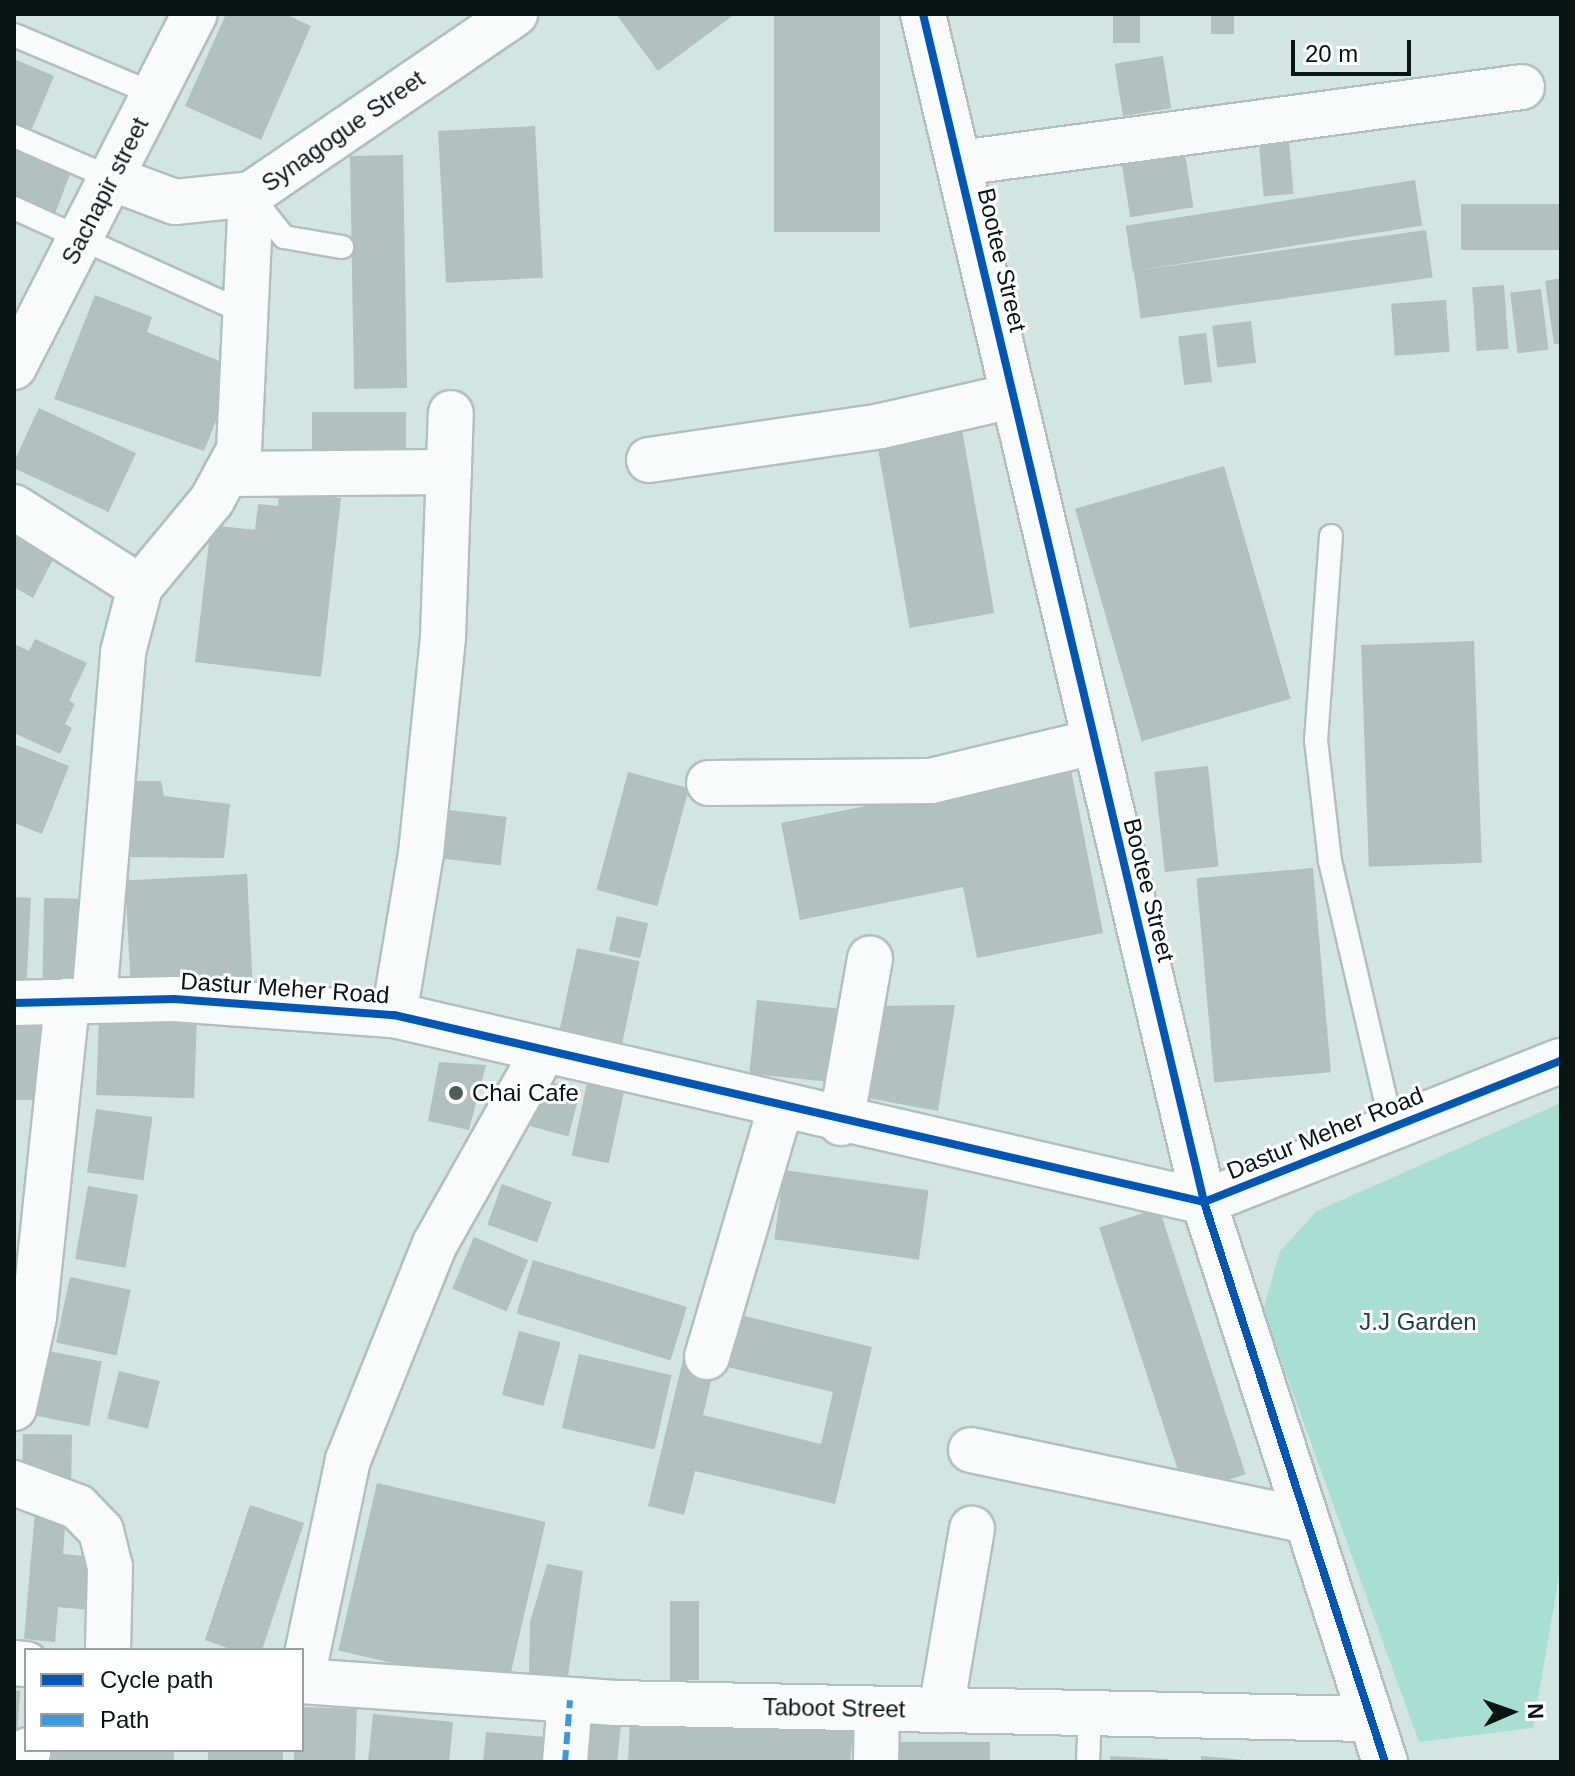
<!DOCTYPE html>
<style>
body{margin:0}
#map{position:relative;width:1575px;height:1776px;overflow:hidden;background:#d2e5e0;font-family:Helvetica,sans-serif}
div>[style]{position:absolute}
.green>*{inset:0;background:#a9dfd3}
.building>*{inset:0;background:#b2c1bd;transform-origin:0 0}
.roads{filter:drop-shadow(2px 0 #b1c0bc) drop-shadow(-2px 0 #b1c0bc) drop-shadow(0 2px #b1c0bc) drop-shadow(0 -2px #b1c0bc)}
.lane>*{height:22px;margin:-11px;padding:0 11px;transform-origin:11px;border-radius:11px;background:#f8fbfa}
.street>*{height:44px;margin:-22px;padding:0 22px;transform-origin:22px;border-radius:22px;background:#f8fbfa}
.secondary>*{height:44px;margin:-22px;padding:0 22px;transform-origin:22px;border-radius:22px;background:#f8fbfa}
.quiet>*{height:6px;margin-top:-3px;transform-origin:0;background:repeating-linear-gradient(90deg,#3a9ade 0 12px,transparent 0 18px)}
.cycleway>*{height:8px;margin:-4px;padding:0 4px;transform-origin:4px;border-radius:4px;background:#0057b8}
.dots>*{width:22px;height:22px;translate:-50% -50%;box-sizing:border-box;border:4px solid #fff;border-radius:50%}
span{translate:-50% -50%;white-space:nowrap;text-align:center;line-height:1.15;-webkit-text-stroke:6px #fff;paint-order:stroke}
.street-label{font-size:24px;color:#081512}
.poi-label{font-size:24px;color:#081512}
.left{translate:0 -50%;text-align:left}
.park-label{font-size:24px;color:#1c433b}
.frame{position:absolute;inset:0;border:16px solid #081512;pointer-events:none}
.legend{position:absolute;left:24px;top:1648px;width:280px;height:104px;box-sizing:border-box;background:#fff;border:2px solid #9ca1a0;margin:0;padding:10px 14px;list-style:none;font-size:24px;color:#081512}
.legend li{display:flex;align-items:center;gap:16px;height:40px}
.legend b{width:40px;border:2px solid #9ca1a0}
.north{position:absolute;left:1471px;top:1672px;width:80px;height:80px;-webkit-text-stroke:6px #fff;paint-order:stroke;rotate:88deg;font-size:22px;font-weight:700;line-height:32px;text-align:center;color:#081512}
.north::after{content:'';display:block;margin:auto;width:28px;height:36px;background:#081512;clip-path:polygon(50% 0,100% 100%,50% 72%,0 100%)}
.scale{position:absolute;left:1291px;top:40px;width:120px;height:36px;box-sizing:border-box;border:4px solid #081512;border-top:0;padding-left:10px;font-size:24px;line-height:28px;white-space:nowrap;color:#081512;-webkit-text-stroke:6px #fff;paint-order:stroke}
</style>
<div id="map">
<div class="green">
<div style="clip-path:polygon(1561px 1103px,1561px 1564px,1533px 1728px,1419px 1742px,1263px 1310px,1280px 1251px,1317px 1211px)"></div>
</div>
<div class="building">
<div style="clip-path:polygon(226px 14px,285px 14px,311px 26px,261px 140px,185px 106px)"></div>
<div style="clip-path:polygon(616px 14px,735px 14px,658px 71px)"></div>
<div style="left:774px;top:14px;width:106px;height:218px"></div>
<div style="left:1113px;top:14px;width:27px;height:29px"></div>
<div style="left:1211px;top:14px;width:23px;height:20px"></div>
<div style="left:1163px;top:56px;width:53px;height:49px;rotate:81deg"></div>
<div style="clip-path:polygon(14px 59px,54px 76px,29px 136px,14px 130px)"></div>
<div style="left:535px;top:126px;width:152px;height:97px;rotate:87deg"></div>
<div style="left:1289px;top:142px;width:52px;height:30px;rotate:85deg"></div>
<div style="clip-path:polygon(14px 144px,72px 169px,54px 216px,14px 198px)"></div>
<div style="left:1185px;top:154px;width:54px;height:64px;rotate:81deg"></div>
<div style="left:403px;top:155px;width:233px;height:53px;rotate:89deg"></div>
<div style="left:1415px;top:180px;width:46px;height:293px;rotate:81deg"></div>
<div style="left:1561px;top:204px;width:46px;height:100px;rotate:90deg"></div>
<div style="left:1426px;top:230px;width:48px;height:295px;rotate:82deg"></div>
<div style="clip-path:polygon(1561px 278px,1561px 344px,1554px 344px,1545px 281px)"></div>
<div style="left:1504px;top:285px;width:64px;height:32px;rotate:86deg"></div>
<div style="left:1541px;top:289px;width:61px;height:31px;rotate:83deg"></div>
<div style="clip-path:polygon(95px 295px,152px 317px,147px 332px,237px 368px,204px 451px,54px 399px)"></div>
<div style="left:1446px;top:300px;width:52px;height:55px;rotate:86deg"></div>
<div style="left:1251px;top:321px;width:42px;height:39px;rotate:83deg"></div>
<div style="left:1206px;top:333px;width:49px;height:28px;rotate:83deg"></div>
<div style="left:39px;top:408px;width:107px;height:65px;rotate:25deg"></div>
<div style="left:406px;top:412px;width:39px;height:94px;rotate:90deg"></div>
<div style="left:961px;top:424px;width:192px;height:86px;rotate:80deg"></div>
<div style="left:1224px;top:466px;width:242px;height:155px;rotate:74deg"></div>
<div style="clip-path:polygon(279px 491px,341px 498px,321px 677px,195px 662px,211px 525px,255px 530px,258px 504px,278px 506px)"></div>
<div style="clip-path:polygon(14px 524px,59px 548px,33px 598px,14px 587px)"></div>
<div style="clip-path:polygon(35px 639px,87px 663px,69px 701px,75px 704px,65px 724px,72px 728px,60px 754px,14px 733px,14px 644px,29px 651px)"></div>
<div style="left:1474px;top:641px;width:222px;height:113px;rotate:88deg"></div>
<div style="clip-path:polygon(14px 744px,69px 766px,42px 834px,14px 823px)"></div>
<div style="clip-path:polygon(1070px 765px,1103px 933px,977px 958px,963px 887px,800px 920px,781px 823px)"></div>
<div style="left:1208px;top:766px;width:101px;height:54px;rotate:84deg"></div>
<div style="left:628px;top:772px;width:63px;height:122px;rotate:15deg"></div>
<div style="clip-path:polygon(122px 781px,161px 781px,164px 796px,230px 804px,224px 858px,121px 857px)"></div>
<div style="left:450px;top:810px;width:57px;height:49px;rotate:7deg"></div>
<div style="left:1313px;top:868px;width:205px;height:117px;rotate:85deg"></div>
<div style="left:247px;top:874px;width:103px;height:122px;rotate:87deg"></div>
<div style="left:14px;top:897px;width:17px;height:88px;rotate:3deg"></div>
<div style="left:44px;top:898px;width:44px;height:80px;rotate:1deg"></div>
<div style="left:617px;top:916px;width:32px;height:36px;rotate:13deg"></div>
<div style="left:577px;top:948px;width:64px;height:85px;rotate:12deg"></div>
<div style="left:757px;top:1000px;width:91px;height:74px;rotate:6deg"></div>
<div style="clip-path:polygon(955px 1005px,938px 1111px,851px 1095px,870px 1006px)"></div>
<div style="left:99px;top:1014px;width:98px;height:81px;rotate:2deg"></div>
<div style="left:14px;top:1025px;width:26px;height:75px"></div>
<div style="clip-path:polygon(439px 1062px,486px 1065px,469px 1130px,428px 1121px)"></div>
<div style="left:543px;top:1080px;width:39px;height:48px;rotate:15deg"></div>
<div style="left:587px;top:1083px;width:38px;height:74px;rotate:12deg"></div>
<div style="left:96px;top:1109px;width:57px;height:64px;rotate:8deg"></div>
<div style="left:784px;top:1170px;width:146px;height:70px;rotate:8deg"></div>
<div style="left:502px;top:1184px;width:53px;height:43px;rotate:20deg"></div>
<div style="left:88px;top:1186px;width:51px;height:74px;rotate:10deg"></div>
<div style="left:1159px;top:1208px;width:280px;height:63px;rotate:72deg"></div>
<div style="left:474px;top:1237px;width:59px;height:56px;rotate:23deg"></div>
<div style="left:533px;top:1260px;width:161px;height:56px;rotate:17deg"></div>
<div style="left:70px;top:1277px;width:62px;height:67px;rotate:12deg"></div>
<div style="clip-path:polygon(740px 1315px,872px 1347px,835px 1504px,695px 1471px,684px 1515px,648px 1506px,683px 1360px,714px 1368px,703px 1415px,821px 1444px,833px 1392px,727px 1367px)"></div>
<div style="left:519px;top:1331px;width:43px;height:66px;rotate:15deg"></div>
<div style="left:38px;top:1349px;width:65px;height:66px;rotate:11deg"></div>
<div style="left:579px;top:1354px;width:95px;height:76px;rotate:13deg"></div>
<div style="left:119px;top:1371px;width:42px;height:49px;rotate:14deg"></div>
<div style="left:23px;top:1434px;width:49px;height:46px;rotate:1deg"></div>
<div style="left:377px;top:1483px;width:173px;height:172px;rotate:13deg"></div>
<div style="clip-path:polygon(250px 1505px,304px 1523px,262px 1650px,233px 1650px,205px 1640px)"></div>
<div style="clip-path:polygon(35px 1512px,66px 1515px,63px 1554px,95px 1557px,90px 1610px,58px 1607px,55px 1642px,24px 1639px)"></div>
<div style="clip-path:polygon(547px 1564px,583px 1571px,568px 1676px,529px 1673px,530px 1622px)"></div>
<div style="left:670px;top:1601px;width:29px;height:79px"></div>
<div style="clip-path:polygon(14px 1691px,20px 1691px,16px 1752px,14px 1752px)"></div>
<div style="clip-path:polygon(302px 1707px,357px 1709px,355px 1762px,294px 1762px,294px 1750px,302px 1750px)"></div>
<div style="clip-path:polygon(373px 1714px,453px 1722px,449px 1762px,368px 1762px)"></div>
<div style="clip-path:polygon(581px 1720px,621px 1725px,617px 1762px,575px 1762px)"></div>
<div style="clip-path:polygon(630px 1721px,853px 1732px,850px 1762px,628px 1762px)"></div>
<div style="clip-path:polygon(486px 1732px,557px 1738px,555px 1762px,483px 1762px)"></div>
<div style="left:887px;top:1742px;width:103px;height:20px"></div>
<div style="left:51px;top:1750px;width:123px;height:12px"></div>
<div style="left:208px;top:1750px;width:75px;height:12px"></div>
<div style="clip-path:polygon(1110px 1756px,1168px 1759px,1168px 1762px,1110px 1762px)"></div>
<div style="clip-path:polygon(1201px 1756px,1245px 1760px,1245px 1762px,1201px 1762px)"></div>
</div>
<div class="roads">
<div class="lane">
<div style="left:14px;top:35px;width:152px;rotate:22.9deg"></div>
<div style="left:14px;top:136px;width:106px;rotate:23.4deg"></div>
<div style="left:256px;top:202px;width:45px;rotate:51.3deg"></div>
<div style="left:284px;top:237px;width:59px;rotate:9.8deg"></div>
<div style="left:14px;top:208px;width:255px;rotate:24.4deg"></div>
<div style="left:1331px;top:536px;width:205px;rotate:94.2deg"></div>
<div style="left:1316px;top:740px;width:122px;rotate:83.4deg"></div>
<div style="left:1330px;top:861px;width:274px;rotate:76.9deg"></div>
<div style="left:1088px;top:1762px;width:49px;rotate:-87.7deg"></div>
</div>
<div class="street">
<div style="left:923px;top:14px;width:1221px;rotate:76.69deg"></div>
<div style="left:1204px;top:1202px;width:589px;rotate:72.09deg"></div>
<div style="left:960px;top:163px;width:567px;rotate:-7.7deg"></div>
<div style="left:111px;top:178px;width:68px;rotate:20.6deg"></div>
<div style="left:175px;top:202px;width:76px;rotate:-6deg"></div>
<div style="left:251px;top:194px;width:320px;rotate:-34.3deg"></div>
<div style="left:649px;top:460px;width:234px;rotate:-8.3deg"></div>
<div style="left:881px;top:426px;width:134px;rotate:-12.9deg"></div>
<div style="left:226px;top:474px;width:223px;rotate:-0.5deg"></div>
<div style="left:14px;top:507px;width:149px;rotate:32.4deg"></div>
<div style="left:709px;top:783px;width:222px;rotate:-0.5deg"></div>
<div style="left:931px;top:781px;width:167px;rotate:-13.5deg"></div>
<div style="left:94px;top:1000px;width:349px;rotate:-85.2deg"></div>
<div style="left:123px;top:652px;width:67px;rotate:-75.3deg"></div>
<div style="left:140px;top:587px;width:113px;rotate:-50.4deg"></div>
<div style="left:212px;top:500px;width:57px;rotate:-61.6deg"></div>
<div style="left:239px;top:450px;width:256px;rotate:-87.3deg"></div>
<div style="left:14px;top:1003px;width:160px;rotate:-1.4deg"></div>
<div style="left:174px;top:999px;width:221px;rotate:4.2deg"></div>
<div style="left:394px;top:1015px;width:831px;rotate:13deg"></div>
<div style="left:1204px;top:1202px;width:384px;rotate:-21.6deg"></div>
<div style="left:394px;top:1015px;width:163px;rotate:-80.5deg"></div>
<div style="left:421px;top:854px;width:218px;rotate:-84.2deg"></div>
<div style="left:443px;top:637px;width:224px;rotate:-88deg"></div>
<div style="left:841px;top:1123px;width:167px;rotate:-80deg"></div>
<div style="left:707px;top:1357px;width:259px;rotate:-73.6deg"></div>
<div style="left:14px;top:1408px;width:93px;rotate:-77.6deg"></div>
<div style="left:34px;top:1317px;width:318px;rotate:-84deg"></div>
<div style="left:971px;top:1450px;width:340px;rotate:11.9deg"></div>
<div style="left:14px;top:1483px;width:68px;rotate:20.6deg"></div>
<div style="left:78px;top:1507px;width:33px;rotate:46deg"></div>
<div style="left:101px;top:1531px;width:37px;rotate:76deg"></div>
<div style="left:110px;top:1567px;width:83px;rotate:91.4deg"></div>
<div style="left:14px;top:1663px;width:12px;rotate:5deg"></div>
<div style="left:302px;top:1678px;width:223px;rotate:-78.1deg"></div>
<div style="left:348px;top:1460px;width:233px;rotate:-68.1deg"></div>
<div style="left:435px;top:1244px;width:218px;rotate:-60.6deg"></div>
<div style="left:302px;top:1681px;width:314px;rotate:4deg"></div>
<div style="left:615px;top:1703px;width:752px;rotate:1.22deg"></div>
<div style="left:941px;top:1710px;width:184px;rotate:-80.3deg"></div>
<div style="left:27px;top:1762px;width:12px;rotate:-85deg"></div>
<div style="left:565px;top:1762px;width:62px;rotate:-85.4deg"></div>
<div style="left:876px;top:1762px;width:53px;rotate:-88.9deg"></div>
</div>
<div class="secondary">
<div style="left:14px;top:367px;width:397px;rotate:-62.9deg"></div>
</div>
</div>
<div class="quiet">
<div style="left:565px;top:1762px;width:62px;rotate:-85.4deg"></div>
</div>
<div class="cycleway">
<div style="left:923px;top:14px;width:1221px;rotate:76.69deg"></div>
<div style="left:1204px;top:1202px;width:589px;rotate:72.09deg"></div>
<div style="left:14px;top:1003px;width:160px;rotate:-1.4deg"></div>
<div style="left:174px;top:999px;width:221px;rotate:4.2deg"></div>
<div style="left:394px;top:1015px;width:831px;rotate:13deg"></div>
<div style="left:1204px;top:1202px;width:384px;rotate:-21.6deg"></div>
</div>
<div class="dots">
<div style="left:456px;top:1093px;background:#4f5e5a"></div>
</div>
<div class="street-label">
<span style="left:343px;top:131px;rotate:-35deg">Synagogue Street</span>
<span style="left:105px;top:191px;rotate:-63deg">Sachapir street</span>
<span style="left:1002px;top:260px;rotate:77deg">Bootee Street</span>
<span style="left:1149px;top:890px;rotate:76deg">Bootee Street</span>
<span style="left:285px;top:988px;rotate:4deg">Dastur Meher Road</span>
<span style="left:1325px;top:1133px;rotate:-22deg">Dastur Meher Road</span>
<span style="left:834px;top:1708px;rotate:1deg">Taboot Street</span>
</div>
<div class="poi-label">
<span class="left" style="left:472px;top:1093px">Chai Cafe</span>
</div>
<div class="park-label">
<span style="left:1418px;top:1322px">J.J Garden</span>
</div>
<div class="frame"></div>
<ul class="legend">
<li><b style="height:10px;background:#0057b8"></b>Cycle path</li>
<li><b style="height:10px;background:#3a9ade"></b>Path</li>
</ul>
<div class="north">N</div>
<div class="scale">20 m</div>
</div>
